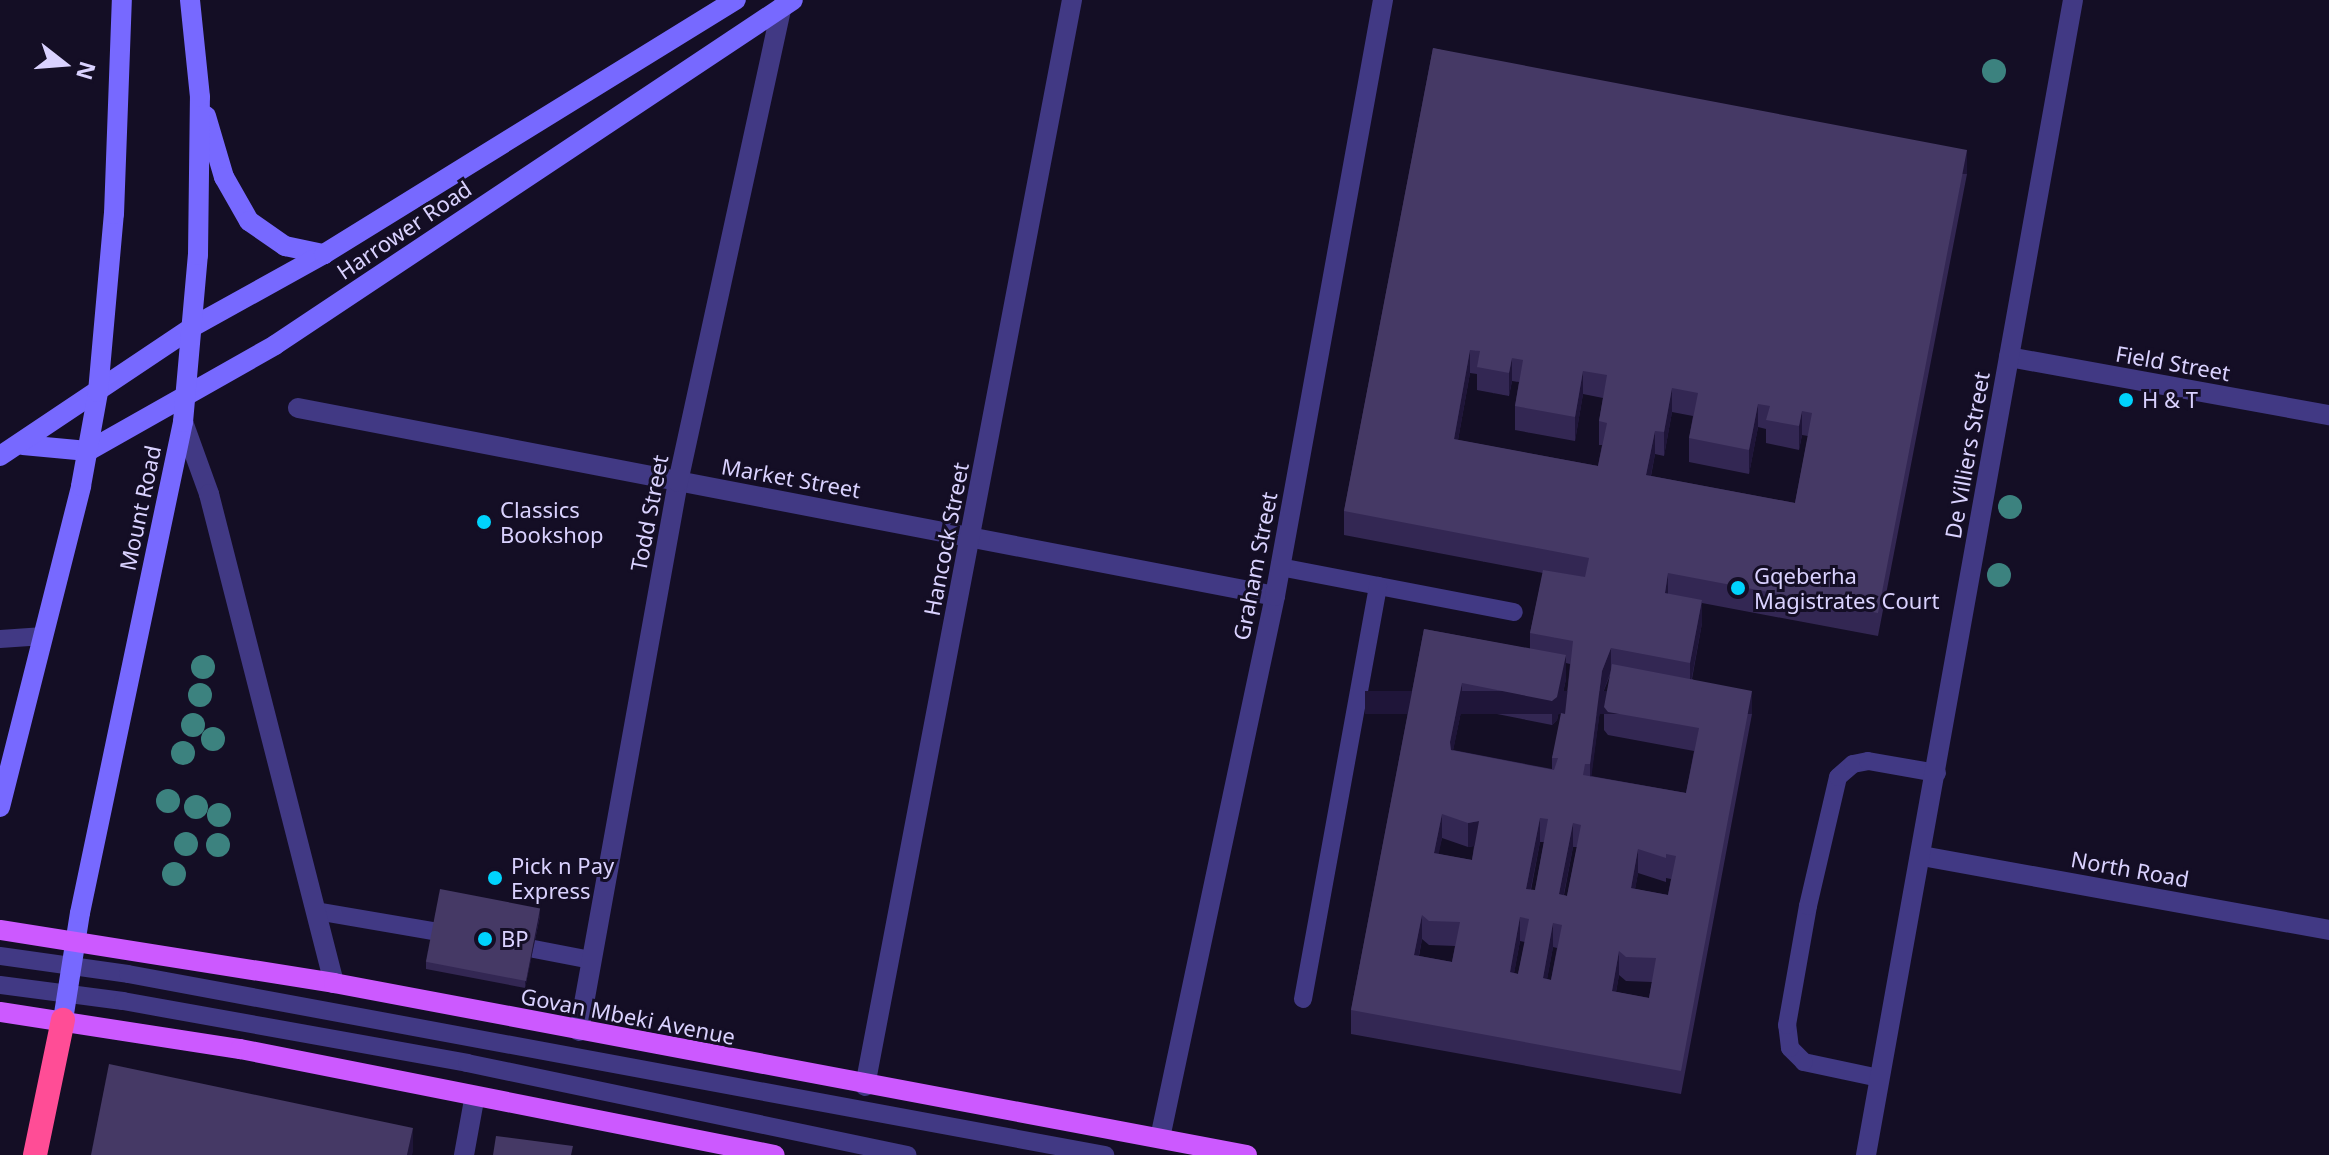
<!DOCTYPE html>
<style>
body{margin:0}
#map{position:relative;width:2329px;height:1155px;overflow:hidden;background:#140e25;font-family:"Noto Sans",sans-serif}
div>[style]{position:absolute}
.service>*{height:18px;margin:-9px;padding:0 9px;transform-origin:9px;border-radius:9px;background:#413984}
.minor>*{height:20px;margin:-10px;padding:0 10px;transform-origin:10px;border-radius:10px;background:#413984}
.secondary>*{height:20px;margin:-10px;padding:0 10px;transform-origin:10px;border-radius:10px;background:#7769ff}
.primary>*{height:20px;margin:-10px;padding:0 10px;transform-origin:10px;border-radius:10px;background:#cc59ff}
.motorway>*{height:24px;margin:-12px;padding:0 12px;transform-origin:12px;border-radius:12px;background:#ff4d96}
.trees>*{width:24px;height:24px;margin:-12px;border-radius:50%;background:#3c827f}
.wall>*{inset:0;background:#332753}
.shaded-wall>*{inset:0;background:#1f1539;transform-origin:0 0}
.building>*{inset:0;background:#453965;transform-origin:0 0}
.dots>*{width:22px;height:22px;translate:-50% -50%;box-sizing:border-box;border:4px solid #140e25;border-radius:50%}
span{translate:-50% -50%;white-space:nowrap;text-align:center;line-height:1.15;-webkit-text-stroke:6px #140e25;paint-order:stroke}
.street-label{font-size:22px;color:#dad2ff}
.poi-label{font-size:22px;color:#dad2ff}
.left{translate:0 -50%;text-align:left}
.north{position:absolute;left:24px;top:24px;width:80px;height:80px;-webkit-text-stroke:6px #140e25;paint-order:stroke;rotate:107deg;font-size:22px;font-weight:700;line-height:32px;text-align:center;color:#dad2ff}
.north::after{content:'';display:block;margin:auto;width:28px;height:36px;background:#dad2ff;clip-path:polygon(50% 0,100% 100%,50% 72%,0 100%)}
</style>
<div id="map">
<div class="service">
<div style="left:1280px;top:567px;width:238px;rotate:10.9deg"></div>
<div style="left:0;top:639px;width:44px;rotate:-3.9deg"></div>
<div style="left:316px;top:911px;width:119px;rotate:9.7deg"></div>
<div style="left:534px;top:949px;width:58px;rotate:10.9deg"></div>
<div style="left:0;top:956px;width:129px;rotate:8deg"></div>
<div style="left:128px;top:974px;width:994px;rotate:10.5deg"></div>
<div style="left:0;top:985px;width:124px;rotate:7.4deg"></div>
<div style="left:123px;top:1001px;width:350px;rotate:10.2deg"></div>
<div style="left:467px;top:1063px;width:450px;rotate:11.8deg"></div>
<div style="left:1303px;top:999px;width:420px;rotate:-79.7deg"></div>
<div style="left:1879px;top:1078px;width:77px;rotate:-168deg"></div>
<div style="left:1804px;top:1062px;width:20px;rotate:-135deg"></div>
<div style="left:1790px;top:1048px;width:23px;rotate:-97deg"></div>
<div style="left:1787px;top:1025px;width:121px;rotate:-80deg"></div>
<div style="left:1808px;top:906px;width:132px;rotate:-76.9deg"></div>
<div style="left:1838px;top:777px;width:20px;rotate:-41deg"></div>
<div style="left:1853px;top:764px;width:15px;rotate:-11deg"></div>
<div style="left:1868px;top:761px;width:70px;rotate:9.9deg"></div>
</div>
<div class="minor">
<div style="left:2009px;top:357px;width:325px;rotate:10.3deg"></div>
<div style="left:298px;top:408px;width:995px;rotate:10.89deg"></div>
<div style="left:183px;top:422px;width:77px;rotate:70.1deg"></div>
<div style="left:209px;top:494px;width:505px;rotate:75.66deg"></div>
<div style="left:1922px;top:856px;width:414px;rotate:10.3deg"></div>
<div style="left:579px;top:1031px;width:558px;rotate:-79.78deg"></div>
<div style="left:678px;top:482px;width:486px;rotate:-77.7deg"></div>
<div style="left:865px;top:1086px;width:1106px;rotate:-79.21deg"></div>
<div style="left:1160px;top:1138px;width:554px;rotate:-78.02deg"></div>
<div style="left:1275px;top:596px;width:606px;rotate:-79.73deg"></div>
<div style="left:464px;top:1155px;width:56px;rotate:-79.7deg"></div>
<div style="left:1866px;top:1155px;width:1173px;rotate:-79.84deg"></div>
</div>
<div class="secondary">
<div style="left:206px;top:116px;width:64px;rotate:73.6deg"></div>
<div style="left:224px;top:177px;width:51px;rotate:60.4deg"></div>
<div style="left:249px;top:221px;width:44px;rotate:34.8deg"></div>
<div style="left:285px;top:246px;width:40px;rotate:12deg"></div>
<div style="left:23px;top:445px;width:65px;rotate:5.3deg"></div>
<div style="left:88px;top:451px;width:215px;rotate:-29.5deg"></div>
<div style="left:275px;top:345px;width:622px;rotate:-33.66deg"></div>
<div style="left:0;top:456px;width:234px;rotate:-33.8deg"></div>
<div style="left:194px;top:326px;width:149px;rotate:-29deg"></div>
<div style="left:324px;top:254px;width:484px;rotate:-31.7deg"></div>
<div style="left:0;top:807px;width:331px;rotate:-75.8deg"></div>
<div style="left:81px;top:486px;width:96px;rotate:-79.7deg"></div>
<div style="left:98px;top:392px;width:179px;rotate:-84.9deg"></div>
<div style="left:114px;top:214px;width:214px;rotate:-87.9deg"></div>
<div style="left:63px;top:1020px;width:108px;rotate:-81deg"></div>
<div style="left:80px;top:913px;width:502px;rotate:-78.15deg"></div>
<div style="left:183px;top:422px;width:168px;rotate:-84.9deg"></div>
<div style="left:198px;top:255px;width:158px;rotate:-89.3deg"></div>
<div style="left:200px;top:97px;width:98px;rotate:-95.9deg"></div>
</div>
<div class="primary">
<div style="left:0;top:930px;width:338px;rotate:9deg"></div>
<div style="left:334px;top:983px;width:929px;rotate:10.67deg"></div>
<div style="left:0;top:1012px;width:243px;rotate:8.8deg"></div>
<div style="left:240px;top:1049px;width:545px;rotate:11.21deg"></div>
</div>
<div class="motorway">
<div style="left:35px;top:1155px;width:138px;rotate:-78.3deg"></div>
</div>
<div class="trees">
<div style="left:1994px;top:71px"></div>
<div style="left:2010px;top:507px"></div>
<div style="left:1999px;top:575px"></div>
<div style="left:203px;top:667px"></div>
<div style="left:200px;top:695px"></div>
<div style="left:193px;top:725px"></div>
<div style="left:213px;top:739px"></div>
<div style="left:183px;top:753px"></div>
<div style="left:168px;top:801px"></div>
<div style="left:196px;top:807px"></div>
<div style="left:219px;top:815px"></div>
<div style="left:186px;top:844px"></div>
<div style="left:218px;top:845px"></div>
<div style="left:174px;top:874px"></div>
</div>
<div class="wall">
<div style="clip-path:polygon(evenodd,1433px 48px,1967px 174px,1878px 636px,1702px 603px,1702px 623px,1692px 679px,1752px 714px,1681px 1094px,1351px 1034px,1351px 1010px,1424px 629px,1530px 649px,1530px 633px,1543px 573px,1344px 535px,1344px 511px,1433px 48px,1470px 373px,1477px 374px,1477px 390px,1509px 396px,1512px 381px,1519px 382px,1515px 406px,1515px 430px,1575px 441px,1583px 394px,1603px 398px,1599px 421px,1599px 445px,1602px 445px,1598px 466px,1458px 440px,1470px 373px,1433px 48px,1672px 412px,1693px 416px,1689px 438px,1689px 462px,1749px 474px,1758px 427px,1766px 429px,1766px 443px,1799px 450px,1802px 435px,1808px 436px,1795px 503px,1651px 476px,1655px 454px,1664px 456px,1672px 412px,1433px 48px,1566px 663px,1570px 664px,1565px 714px,1552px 758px,1552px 769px,1453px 750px,1462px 707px,1552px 725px,1557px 720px,1566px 679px,1566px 663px,1433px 48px,1611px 673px,1604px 707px,1604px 730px,1608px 735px,1694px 751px,1686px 793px,1591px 776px,1602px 695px,1611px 673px,1433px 48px,1442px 838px,1468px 847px,1474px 846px,1472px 860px,1438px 854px,1442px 838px,1433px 48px,1540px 842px,1544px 842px,1535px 890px,1531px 890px,1540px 842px,1433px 48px,1573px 847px,1577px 847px,1567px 896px,1564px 895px,1573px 847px,1433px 48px,1638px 873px,1666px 882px,1666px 878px,1671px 879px,1668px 895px,1635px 889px,1638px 873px,1433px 48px,1422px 939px,1429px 945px,1455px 946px,1452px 962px,1419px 956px,1422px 939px,1433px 48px,1520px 941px,1525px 942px,1518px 974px,1514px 973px,1520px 941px,1433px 48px,1553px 947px,1557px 948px,1551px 980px,1547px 979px,1553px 947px,1433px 48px,1619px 975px,1626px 981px,1652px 982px,1649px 998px,1616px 992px,1619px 975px)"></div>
<div style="clip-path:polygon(540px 916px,525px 988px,426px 969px,426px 962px)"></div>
</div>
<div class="shaded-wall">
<div style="left:1967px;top:150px;width:24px;height:471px;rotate:90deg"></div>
<div style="clip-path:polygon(1470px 350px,1470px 373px,1454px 462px,1454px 439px)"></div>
<div style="clip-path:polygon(1512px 358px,1512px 381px,1509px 396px,1509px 373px)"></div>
<div style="clip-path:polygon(1583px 371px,1583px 394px,1575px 441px,1575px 417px)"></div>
<div style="clip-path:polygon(1672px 388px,1672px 412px,1664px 456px,1664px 432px)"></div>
<div style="clip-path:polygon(1758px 404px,1758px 427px,1749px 474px,1749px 450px)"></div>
<div style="clip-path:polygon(1802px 411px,1802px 435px,1799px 450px,1799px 426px)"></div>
<div style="clip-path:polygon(1655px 431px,1655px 454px,1646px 499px,1646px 475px)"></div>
<div style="clip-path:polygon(1668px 573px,1668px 597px,1665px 593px)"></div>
<div style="clip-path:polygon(1702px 600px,1702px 623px,1690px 687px,1690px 663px)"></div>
<div style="clip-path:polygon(1611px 648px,1611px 671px,1602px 695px,1590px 788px,1590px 764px,1602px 671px)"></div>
<div style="clip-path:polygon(1566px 655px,1566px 679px,1557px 720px,1552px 725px,1552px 701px)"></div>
<div style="clip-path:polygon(1462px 683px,1462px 707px,1450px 766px,1450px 742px)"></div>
<div style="left:1752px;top:691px;width:23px;height:387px;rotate:90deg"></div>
<div style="clip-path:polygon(1442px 814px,1442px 838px,1434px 877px,1434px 853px)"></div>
<div style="clip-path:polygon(1540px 818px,1540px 842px,1526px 912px,1526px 889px)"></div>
<div style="clip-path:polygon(1479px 821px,1479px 845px,1468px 847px,1468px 823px)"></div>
<div style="clip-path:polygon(1573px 823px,1573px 847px,1559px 918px,1559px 894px)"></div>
<div style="clip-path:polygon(1638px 849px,1638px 873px,1631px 912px,1631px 888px)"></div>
<div style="clip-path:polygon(540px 909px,540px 916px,525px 988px,525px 982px)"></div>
<div style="clip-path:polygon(1422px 915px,1422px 939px,1414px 979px,1414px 955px)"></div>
<div style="clip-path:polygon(1520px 917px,1520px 941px,1510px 996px,1510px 972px)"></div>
<div style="clip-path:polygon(1553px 923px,1553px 947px,1543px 1002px,1543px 978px)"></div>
<div style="clip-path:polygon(1619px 951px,1619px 975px,1612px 1014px,1612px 991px)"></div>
<div style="clip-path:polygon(413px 1128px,413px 1152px,412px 1155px,407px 1155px)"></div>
</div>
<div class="building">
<div style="clip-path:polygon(evenodd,1433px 48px,1967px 150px,1878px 613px,1668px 573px,1665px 593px,1702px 600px,1690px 663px,1611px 648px,1602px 671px,1590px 764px,1585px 764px,1583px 775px,1686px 793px,1699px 728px,1608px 712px,1604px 707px,1612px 664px,1752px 691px,1681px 1071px,1351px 1010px,1424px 629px,1566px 655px,1557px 697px,1552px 701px,1462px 683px,1450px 742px,1451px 750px,1554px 770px,1558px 758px,1552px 758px,1561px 713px,1565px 714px,1573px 641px,1530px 633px,1543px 570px,1585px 577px,1589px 558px,1344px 511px,1433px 48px,1470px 350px,1480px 351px,1477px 367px,1509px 373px,1512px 358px,1523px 360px,1515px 406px,1575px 417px,1583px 371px,1607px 375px,1599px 421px,1607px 423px,1598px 466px,1454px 439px,1470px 350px,1433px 48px,1672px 388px,1698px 393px,1689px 438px,1749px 450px,1758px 404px,1770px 406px,1766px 420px,1799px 426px,1802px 411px,1812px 413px,1795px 503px,1646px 475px,1655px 431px,1664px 432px,1672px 388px,1433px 48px,1442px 814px,1468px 823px,1479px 821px,1472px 860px,1434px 853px,1442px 814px,1433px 48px,1540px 818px,1548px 819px,1535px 890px,1526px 889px,1540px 818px,1433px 48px,1573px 823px,1581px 825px,1567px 896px,1559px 894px,1573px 823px,1433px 48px,1638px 849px,1666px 858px,1666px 854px,1676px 856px,1668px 895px,1631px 888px,1638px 849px,1433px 48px,1422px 915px,1429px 921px,1460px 922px,1452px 962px,1414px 955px,1422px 915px,1433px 48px,1520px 917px,1529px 919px,1518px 974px,1510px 972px,1520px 917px,1433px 48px,1553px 923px,1562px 925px,1551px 980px,1543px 978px,1553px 923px,1433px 48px,1619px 951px,1626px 957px,1656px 958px,1649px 998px,1612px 991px,1619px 951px)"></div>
<div style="left:440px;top:889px;width:102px;height:74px;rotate:11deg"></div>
<div style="clip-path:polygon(109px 1064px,413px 1128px,407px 1155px,91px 1155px)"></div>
<div style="clip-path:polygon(496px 1136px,573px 1146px,571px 1155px,493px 1155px)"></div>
</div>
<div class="dots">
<div style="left:2126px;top:400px;background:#00d3fd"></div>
<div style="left:484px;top:522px;background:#00d3fd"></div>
<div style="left:1738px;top:588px;background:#00d3fd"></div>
<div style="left:495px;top:878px;background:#00d3fd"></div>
<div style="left:485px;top:939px;background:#00d3fd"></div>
</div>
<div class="street-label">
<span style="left:404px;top:230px;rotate:-34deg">Harrower Road</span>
<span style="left:2173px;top:363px;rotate:10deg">Field Street</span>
<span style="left:1967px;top:455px;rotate:-80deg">De Villiers Street</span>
<span style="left:791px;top:478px;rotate:10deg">Market Street</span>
<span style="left:140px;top:508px;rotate:-78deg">Mount Road</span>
<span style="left:649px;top:513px;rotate:-79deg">Todd Street</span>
<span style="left:946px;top:539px;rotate:-79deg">Hancock Street</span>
<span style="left:1255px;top:566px;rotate:-79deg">Graham Street</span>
<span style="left:2130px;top:869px;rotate:10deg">North Road</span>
<span style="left:628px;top:1016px;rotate:11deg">Govan Mbeki Avenue</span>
</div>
<div class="poi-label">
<span class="left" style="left:2142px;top:400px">H &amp; T</span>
<span class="left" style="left:500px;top:522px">Classics<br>Bookshop</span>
<span class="left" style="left:1754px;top:588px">Gqeberha<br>Magistrates Court</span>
<span class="left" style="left:511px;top:878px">Pick n Pay<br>Express</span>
<span class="left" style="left:501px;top:939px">BP</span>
</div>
<div class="north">N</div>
</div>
